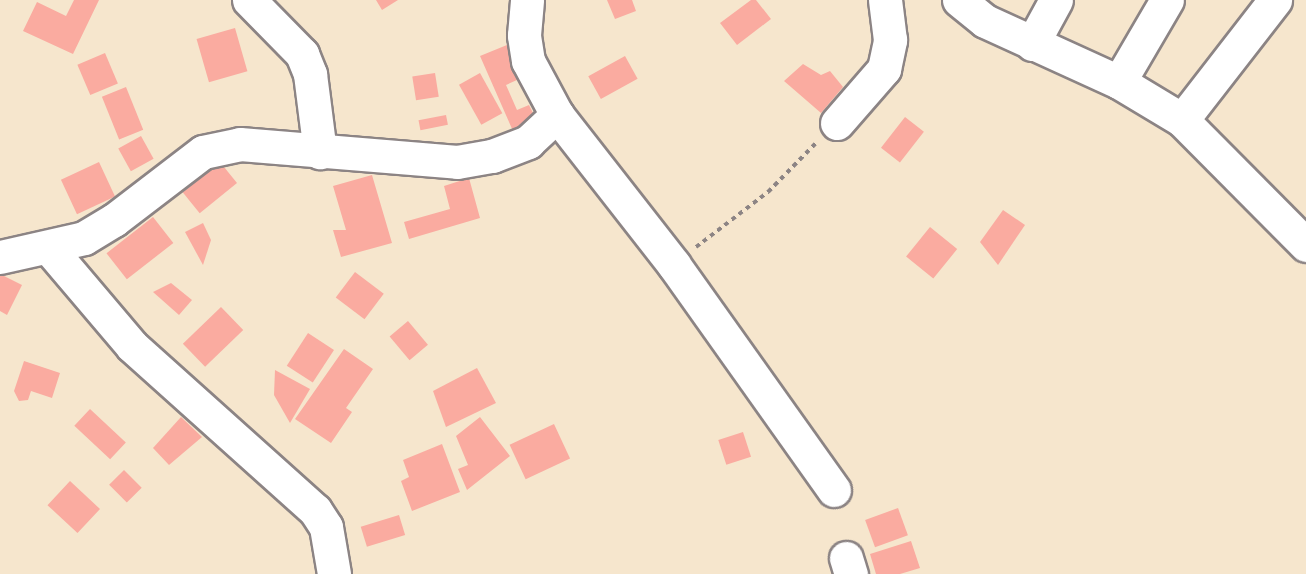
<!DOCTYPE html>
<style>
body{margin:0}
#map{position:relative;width:1306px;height:574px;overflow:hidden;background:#f6e6cd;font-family:Cardo,serif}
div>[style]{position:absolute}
.building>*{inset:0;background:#faaba0;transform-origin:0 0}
.path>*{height:4px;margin-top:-2px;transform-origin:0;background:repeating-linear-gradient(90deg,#8c8484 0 4.5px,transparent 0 9px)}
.roads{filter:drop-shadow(2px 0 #8c8484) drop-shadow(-2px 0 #8c8484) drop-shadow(0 2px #8c8484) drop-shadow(0 -2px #8c8484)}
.minor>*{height:33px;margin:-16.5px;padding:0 16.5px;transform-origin:16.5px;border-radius:16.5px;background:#fff}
span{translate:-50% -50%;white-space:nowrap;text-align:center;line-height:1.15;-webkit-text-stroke:5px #fcf5e5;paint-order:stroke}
</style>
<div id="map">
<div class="building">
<div style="clip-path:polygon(74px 0,99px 0,73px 54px,23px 31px,37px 2px,66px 16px)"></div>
<div style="clip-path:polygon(376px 0,398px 0,382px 10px)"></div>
<div style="clip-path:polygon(607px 0,632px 0,636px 11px,615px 19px)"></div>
<div style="clip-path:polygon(751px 0,756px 0,771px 19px,737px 45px,720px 23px)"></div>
<div style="left:235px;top:28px;width:45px;height:40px;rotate:74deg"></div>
<div style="clip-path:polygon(514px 42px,528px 75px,506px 85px,517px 110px,529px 105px,537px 121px,513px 131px,480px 56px)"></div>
<div style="left:105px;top:53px;width:33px;height:30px;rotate:67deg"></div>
<div style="left:625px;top:56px;width:26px;height:42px;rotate:61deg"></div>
<div style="clip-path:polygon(803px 64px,821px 75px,830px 71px,843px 87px,821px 113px,784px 81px)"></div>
<div style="left:435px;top:73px;width:24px;height:23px;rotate:81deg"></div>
<div style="left:480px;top:73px;width:46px;height:24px;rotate:61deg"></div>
<div style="left:126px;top:87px;width:46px;height:26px;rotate:68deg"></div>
<div style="left:446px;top:115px;width:10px;height:28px;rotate:79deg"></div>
<div style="left:905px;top:117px;width:24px;height:39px;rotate:38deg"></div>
<div style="left:141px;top:136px;width:26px;height:26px;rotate:61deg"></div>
<div style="left:99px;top:162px;width:38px;height:42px;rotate:65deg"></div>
<div style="left:220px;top:162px;width:27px;height:48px;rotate:51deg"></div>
<div style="clip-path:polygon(372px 175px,392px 243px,341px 257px,333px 230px,346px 230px,333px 186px)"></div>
<div style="clip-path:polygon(469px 178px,480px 218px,409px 239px,404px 222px,450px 209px,444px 186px)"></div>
<div style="clip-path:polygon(1003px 210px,1025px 225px,998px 265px,980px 242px)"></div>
<div style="left:153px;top:217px;width:33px;height:59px;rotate:52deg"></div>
<div style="clip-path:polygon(203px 223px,211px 240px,203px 265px,185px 232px)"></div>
<div style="left:930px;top:227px;width:35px;height:38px;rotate:39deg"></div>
<div style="left:355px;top:272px;width:36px;height:32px;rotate:37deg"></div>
<div style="clip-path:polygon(0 274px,22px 285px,7px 315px,0 311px)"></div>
<div style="clip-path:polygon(171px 283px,192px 300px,179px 315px,153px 292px)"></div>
<div style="left:221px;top:307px;width:32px;height:53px;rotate:46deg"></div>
<div style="left:408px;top:321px;width:31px;height:24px;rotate:50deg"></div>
<div style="left:308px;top:333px;width:31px;height:39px;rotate:33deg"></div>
<div style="clip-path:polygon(344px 349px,373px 369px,346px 408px,352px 412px,331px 443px,295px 419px)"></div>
<div style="clip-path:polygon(24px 361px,60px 373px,52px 398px,31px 391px,28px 400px,19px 401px,14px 391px)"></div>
<div style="clip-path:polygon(477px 368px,496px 403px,446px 427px,433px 391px)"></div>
<div style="clip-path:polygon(275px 370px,310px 389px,290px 423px,274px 395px)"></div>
<div style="left:90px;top:409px;width:49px;height:23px;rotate:43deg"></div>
<div style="clip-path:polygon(181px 417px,202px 437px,169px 465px,153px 448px)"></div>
<div style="clip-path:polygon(480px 417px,510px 456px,467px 490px,458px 469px,468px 465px,456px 436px)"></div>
<div style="left:554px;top:424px;width:38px;height:49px;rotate:65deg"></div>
<div style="left:743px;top:432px;width:26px;height:26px;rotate:72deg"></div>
<div style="clip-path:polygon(442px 444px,460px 492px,412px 511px,401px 481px,409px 477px,403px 460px)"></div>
<div style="left:124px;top:470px;width:25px;height:21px;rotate:45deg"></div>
<div style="left:70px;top:481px;width:41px;height:33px;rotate:43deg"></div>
<div style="left:898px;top:508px;width:29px;height:35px;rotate:70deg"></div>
<div style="left:399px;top:515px;width:21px;height:40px;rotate:73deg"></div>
<div style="clip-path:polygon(911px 541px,920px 568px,900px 574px,876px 574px,870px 554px)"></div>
</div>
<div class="path">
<div style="left:696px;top:247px;width:91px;rotate:-37.4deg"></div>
<div style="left:768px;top:192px;width:70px;rotate:-45.6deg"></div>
</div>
<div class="roads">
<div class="minor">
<div style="left:249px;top:0;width:76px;rotate:45.5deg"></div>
<div style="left:302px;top:54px;width:22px;rotate:68deg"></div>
<div style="left:310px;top:74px;width:79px;rotate:82.7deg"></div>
<div style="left:959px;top:0;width:33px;rotate:39deg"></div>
<div style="left:985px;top:21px;width:147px;rotate:24.5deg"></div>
<div style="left:1119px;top:82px;width:74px;rotate:31.1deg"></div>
<div style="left:1182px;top:120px;width:176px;rotate:45.2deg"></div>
<div style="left:1032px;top:44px;width:50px;rotate:-61.4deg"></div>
<div style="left:1119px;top:82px;width:95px;rotate:-59.7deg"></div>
<div style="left:557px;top:115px;width:190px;rotate:52deg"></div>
<div style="left:674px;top:265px;width:276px;rotate:54.6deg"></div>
<div style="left:1182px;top:120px;width:152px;rotate:-52.2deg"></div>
<div style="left:837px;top:123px;width:72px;rotate:-49deg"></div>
<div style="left:884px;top:69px;width:30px;rotate:-78deg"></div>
<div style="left:890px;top:40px;width:40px;rotate:-97.1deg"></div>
<div style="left:49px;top:248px;width:128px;rotate:49.7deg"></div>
<div style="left:132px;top:346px;width:246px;rotate:41.9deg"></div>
<div style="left:315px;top:510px;width:20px;rotate:57deg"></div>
<div style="left:326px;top:527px;width:48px;rotate:80.3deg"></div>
<div style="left:0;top:257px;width:86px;rotate:-12.7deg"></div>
<div style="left:84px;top:238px;width:35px;rotate:-31deg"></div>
<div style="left:114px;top:220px;width:112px;rotate:-37.4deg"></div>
<div style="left:203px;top:152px;width:38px;rotate:-12deg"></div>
<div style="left:240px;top:144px;width:218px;rotate:4.7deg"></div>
<div style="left:457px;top:162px;width:36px;rotate:-10deg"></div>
<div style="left:492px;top:156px;width:39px;rotate:-21deg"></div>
<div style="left:528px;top:142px;width:40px;rotate:-43deg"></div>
<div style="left:557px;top:115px;width:61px;rotate:-118.2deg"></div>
<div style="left:528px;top:61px;width:26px;rotate:-99deg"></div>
<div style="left:524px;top:35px;width:35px;rotate:-85deg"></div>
<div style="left:846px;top:558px;width:17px;rotate:73deg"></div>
</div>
</div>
</div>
